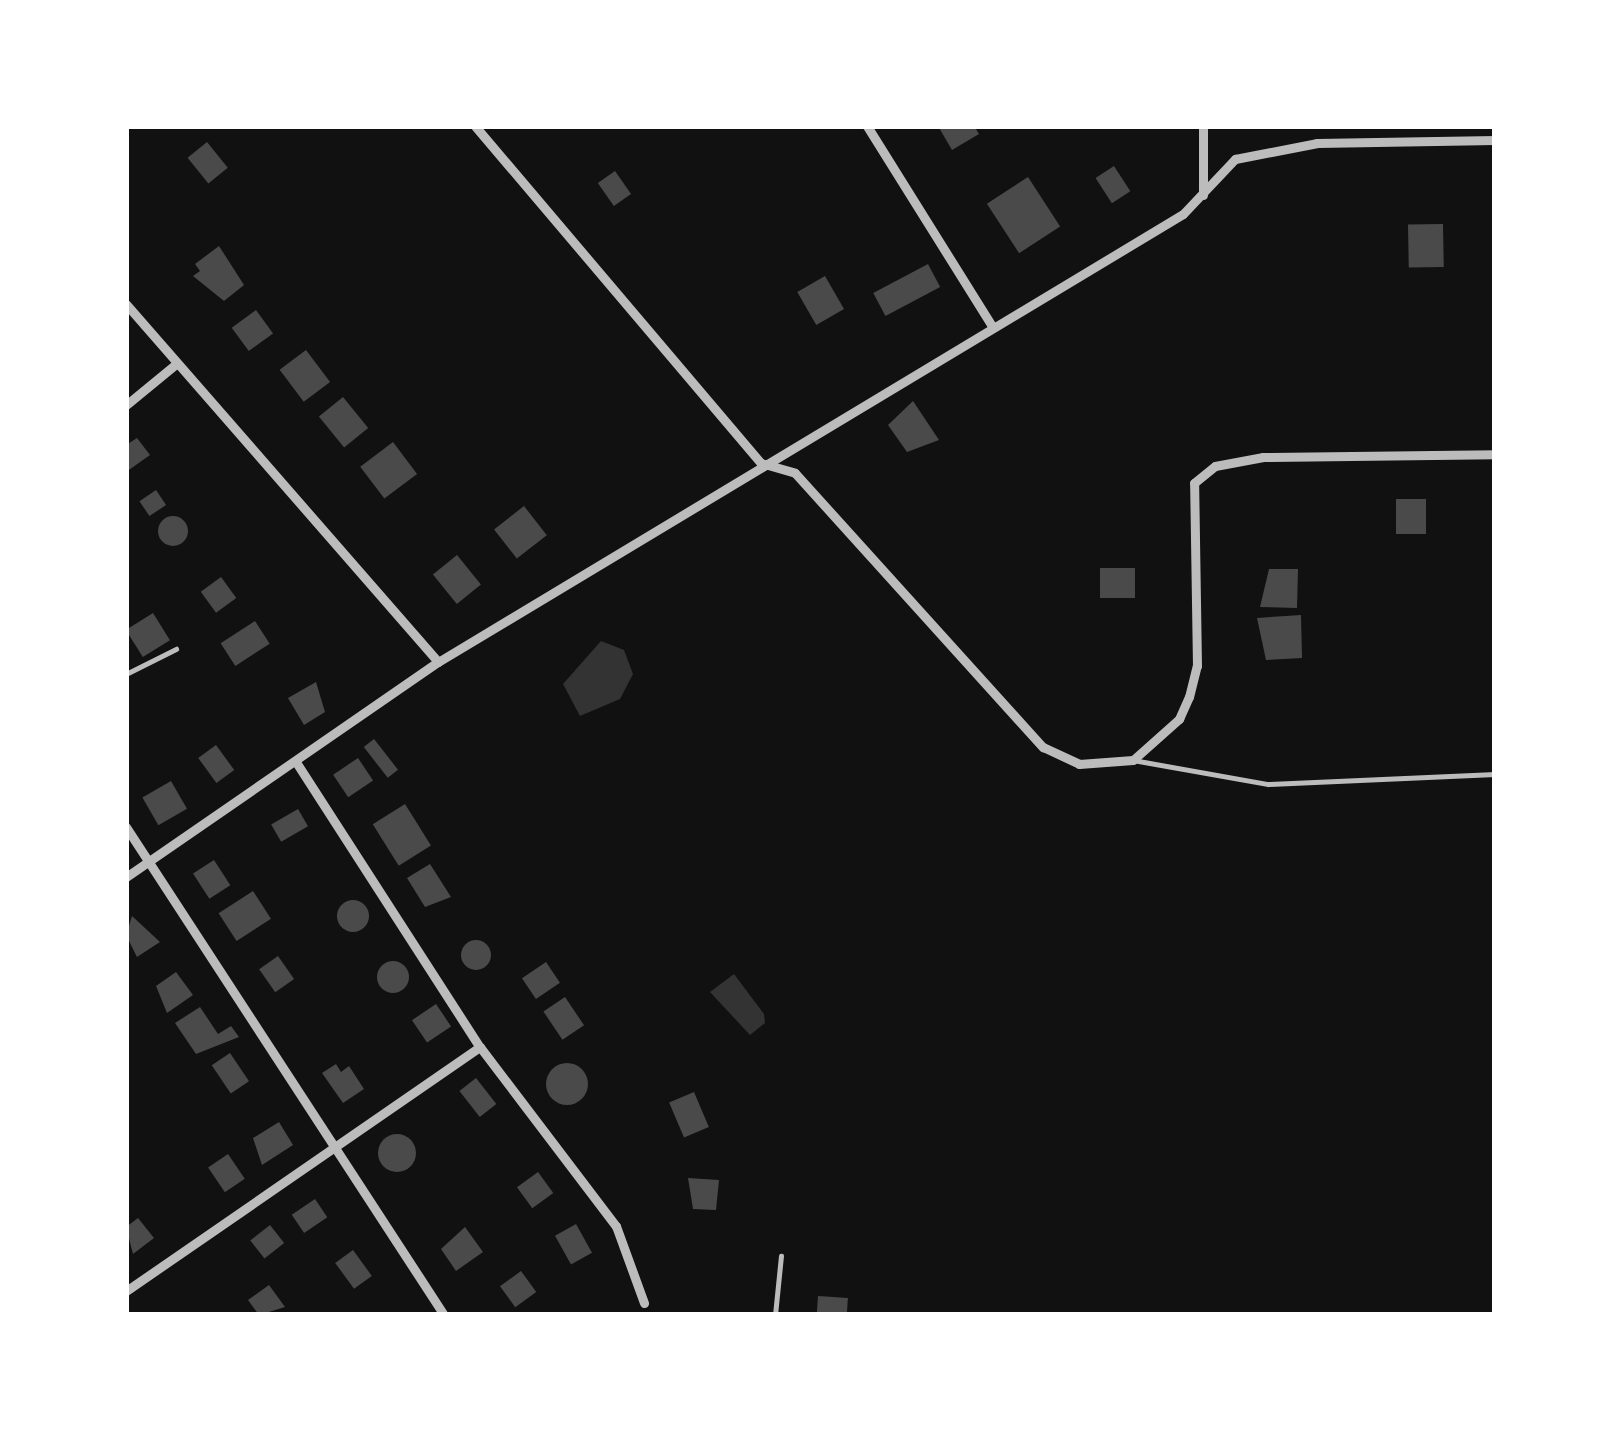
<!DOCTYPE html>
<style>
body{margin:0}
#map{position:relative;width:1621px;height:1441px;overflow:hidden;background:#111;font-family:Montserrat,sans-serif}
div>[style]{position:absolute}
.water>*{inset:0;background:#333}
.building>*{inset:0;background:#4a4a4a;transform-origin:0 0}
.round{border-radius:50%}
.service>*{height:4.5px;margin:-2.25px;padding:0 2.25px;transform-origin:2.25px;border-radius:2.25px;background:#bcbcbc}
.minor>*{height:9px;margin:-4.5px;padding:0 4.5px;transform-origin:4.5px;border-radius:4.5px;background:#bcbcbc}
span{translate:-50% -50%;white-space:nowrap;text-align:center;line-height:1.15;-webkit-text-stroke:9px #fff;paint-order:stroke}
.frame{position:absolute;inset:0;border:129px solid #fff;pointer-events:none}
</style>
<div id="map">
<div class="water">
<div style="clip-path:polygon(601px 641px,624px 650px,633px 674px,620px 699px,580px 716px,563px 684px)"></div>
<div style="clip-path:polygon(734px 974px,764px 1014px,765px 1023px,750px 1035px,710px 992px)"></div>
</div>
<div class="building">
<div style="clip-path:polygon(938px 126px,974px 126px,979px 134px,952px 150px)"></div>
<div style="left:207px;top:142px;width:33px;height:25px;rotate:51deg"></div>
<div style="left:1114px;top:166px;width:30px;height:22px;rotate:57deg"></div>
<div style="left:615px;top:171px;width:28px;height:21px;rotate:55deg"></div>
<div style="left:1028px;top:177px;width:59px;height:49px;rotate:57deg"></div>
<div style="left:1443px;top:224px;width:43px;height:35px;rotate:89deg"></div>
<div style="clip-path:polygon(219px 246px,244px 285px,224px 301px,193px 276px,200px 271px,195px 264px)"></div>
<div style="left:928px;top:264px;width:26px;height:62px;rotate:62deg"></div>
<div style="left:825px;top:276px;width:38px;height:32px;rotate:60deg"></div>
<div style="left:256px;top:310px;width:29px;height:30px;rotate:54deg"></div>
<div style="left:306px;top:350px;width:40px;height:33px;rotate:53deg"></div>
<div style="left:343px;top:397px;width:40px;height:31px;rotate:51deg"></div>
<div style="clip-path:polygon(913px 401px,939px 440px,907px 452px,888px 425px)"></div>
<div style="clip-path:polygon(137px 438px,150px 455px,126px 472px,126px 445px)"></div>
<div style="left:393px;top:442px;width:40px;height:41px;rotate:53deg"></div>
<div style="left:156px;top:490px;width:18px;height:20px;rotate:56deg"></div>
<div style="left:1396px;top:499px;width:30px;height:35px"></div>
<div style="left:524px;top:506px;width:37px;height:38px;rotate:52deg"></div>
<div class="round" style="left:158px;top:516px;width:30px;height:30px"></div>
<div style="left:457px;top:555px;width:38px;height:31px;rotate:51deg"></div>
<div style="left:1100px;top:568px;width:35px;height:30px"></div>
<div style="clip-path:polygon(1269px 569px,1298px 569px,1297px 608px,1260px 607px)"></div>
<div style="left:221px;top:577px;width:26px;height:25px;rotate:54deg"></div>
<div style="left:153px;top:613px;width:32px;height:32px;rotate:58deg"></div>
<div style="clip-path:polygon(1301px 615px,1302px 658px,1266px 660px,1257px 618px)"></div>
<div style="left:255px;top:621px;width:27px;height:41px;rotate:57deg"></div>
<div style="clip-path:polygon(316px 682px,325px 712px,304px 725px,288px 698px)"></div>
<div style="left:374px;top:739px;width:39px;height:13px;rotate:52deg"></div>
<div style="left:216px;top:745px;width:31px;height:22px;rotate:54deg"></div>
<div style="left:358px;top:758px;width:27px;height:30px;rotate:56deg"></div>
<div style="left:171px;top:781px;width:32px;height:33px;rotate:60deg"></div>
<div style="left:405px;top:804px;width:49px;height:38px;rotate:58deg"></div>
<div style="left:298px;top:809px;width:20px;height:31px;rotate:60deg"></div>
<div style="left:214px;top:860px;width:30px;height:25px;rotate:57deg"></div>
<div style="clip-path:polygon(430px 864px,451px 897px,425px 907px,407px 878px)"></div>
<div style="left:253px;top:891px;width:33px;height:41px;rotate:57deg"></div>
<div class="round" style="left:337px;top:900px;width:32px;height:32px"></div>
<div style="clip-path:polygon(132px 916px,160px 942px,137px 957px,126px 935px)"></div>
<div class="round" style="left:461px;top:940px;width:30px;height:30px"></div>
<div style="left:278px;top:956px;width:28px;height:23px;rotate:55deg"></div>
<div class="round" style="left:377px;top:961px;width:32px;height:32px"></div>
<div style="left:546px;top:962px;width:25px;height:29px;rotate:56deg"></div>
<div style="clip-path:polygon(176px 972px,193px 995px,167px 1013px,156px 986px)"></div>
<div style="left:565px;top:997px;width:34px;height:26px;rotate:56deg"></div>
<div style="left:436px;top:1004px;width:27px;height:29px;rotate:56deg"></div>
<div style="clip-path:polygon(200px 1007px,218px 1034px,231px 1026px,239px 1037px,196px 1054px,175px 1023px)"></div>
<div style="left:230px;top:1053px;width:34px;height:22px;rotate:56deg"></div>
<div class="round" style="left:546px;top:1063px;width:42px;height:42px"></div>
<div style="clip-path:polygon(336px 1064px,341px 1072px,349px 1066px,364px 1089px,343px 1103px,322px 1073px)"></div>
<div style="left:476px;top:1078px;width:33px;height:21px;rotate:52deg"></div>
<div style="left:694px;top:1092px;width:38px;height:27px;rotate:67deg"></div>
<div style="clip-path:polygon(279px 1122px,293px 1145px,262px 1165px,253px 1138px)"></div>
<div class="round" style="left:378px;top:1134px;width:38px;height:38px"></div>
<div style="left:228px;top:1154px;width:30px;height:24px;rotate:56deg"></div>
<div style="left:538px;top:1172px;width:26px;height:26px;rotate:54deg"></div>
<div style="clip-path:polygon(688px 1178px,719px 1180px,716px 1210px,693px 1209px)"></div>
<div style="left:315px;top:1199px;width:22px;height:28px;rotate:56deg"></div>
<div style="clip-path:polygon(138px 1218px,154px 1238px,133px 1254px,126px 1227px)"></div>
<div style="left:576px;top:1224px;width:33px;height:24px;rotate:61deg"></div>
<div style="left:270px;top:1225px;width:23px;height:25px;rotate:52deg"></div>
<div style="clip-path:polygon(465px 1227px,483px 1252px,456px 1271px,441px 1249px)"></div>
<div style="left:353px;top:1250px;width:32px;height:22px;rotate:54deg"></div>
<div style="left:521px;top:1271px;width:26px;height:26px;rotate:54deg"></div>
<div style="clip-path:polygon(269px 1285px,285px 1307px,259px 1315px,248px 1300px)"></div>
<div style="left:818px;top:1296px;width:30px;height:19px;rotate:4deg"></div>
</div>
<div class="service">
<div style="left:126px;top:674px;width:56px;rotate:-26.6deg"></div>
<div style="left:1133px;top:760px;width:137px;rotate:10.1deg"></div>
<div style="left:1268px;top:784px;width:227px;rotate:-2.5deg"></div>
<div style="left:775px;top:1315px;width:59px;rotate:-84.2deg"></div>
</div>
<div class="minor">
<div style="left:475px;top:126px;width:442px;rotate:49.7deg"></div>
<div style="left:761px;top:463px;width:35px;rotate:16deg"></div>
<div style="left:795px;top:473px;width:370px;rotate:47.9deg"></div>
<div style="left:1043px;top:747px;width:40px;rotate:25deg"></div>
<div style="left:1079px;top:764px;width:54px;rotate:-4.2deg"></div>
<div style="left:1133px;top:760px;width:62px;rotate:-41.7deg"></div>
<div style="left:1179px;top:719px;width:24px;rotate:-66deg"></div>
<div style="left:1189px;top:697px;width:32px;rotate:-76deg"></div>
<div style="left:1197px;top:666px;width:183px;rotate:-90.9deg"></div>
<div style="left:1194px;top:483px;width:27px;rotate:-39deg"></div>
<div style="left:1215px;top:466px;width:49px;rotate:-10.6deg"></div>
<div style="left:1263px;top:457px;width:232px;rotate:-0.7deg"></div>
<div style="left:867px;top:126px;width:236px;rotate:58deg"></div>
<div style="left:1203px;top:126px;width:69px;rotate:90deg"></div>
<div style="left:126px;top:304px;width:475px;rotate:48.9deg"></div>
<div style="left:126px;top:405px;width:65px;rotate:-39.4deg"></div>
<div style="left:296px;top:762px;width:339px;rotate:57.2deg"></div>
<div style="left:480px;top:1047px;width:225px;rotate:52.8deg"></div>
<div style="left:616px;top:1226px;width:82px;rotate:70deg"></div>
<div style="left:126px;top:827px;width:582px;rotate:56.91deg"></div>
<div style="left:126px;top:877px;width:379px;rotate:-34.6deg"></div>
<div style="left:438px;top:662px;width:869px;rotate:-31.02deg"></div>
<div style="left:1183px;top:214px;width:76px;rotate:-46.6deg"></div>
<div style="left:1235px;top:159px;width:84px;rotate:-11deg"></div>
<div style="left:1317px;top:143px;width:178px;rotate:-1deg"></div>
<div style="left:126px;top:1291px;width:430px;rotate:-34.6deg"></div>
</div>
<div class="frame"></div>
</div>
